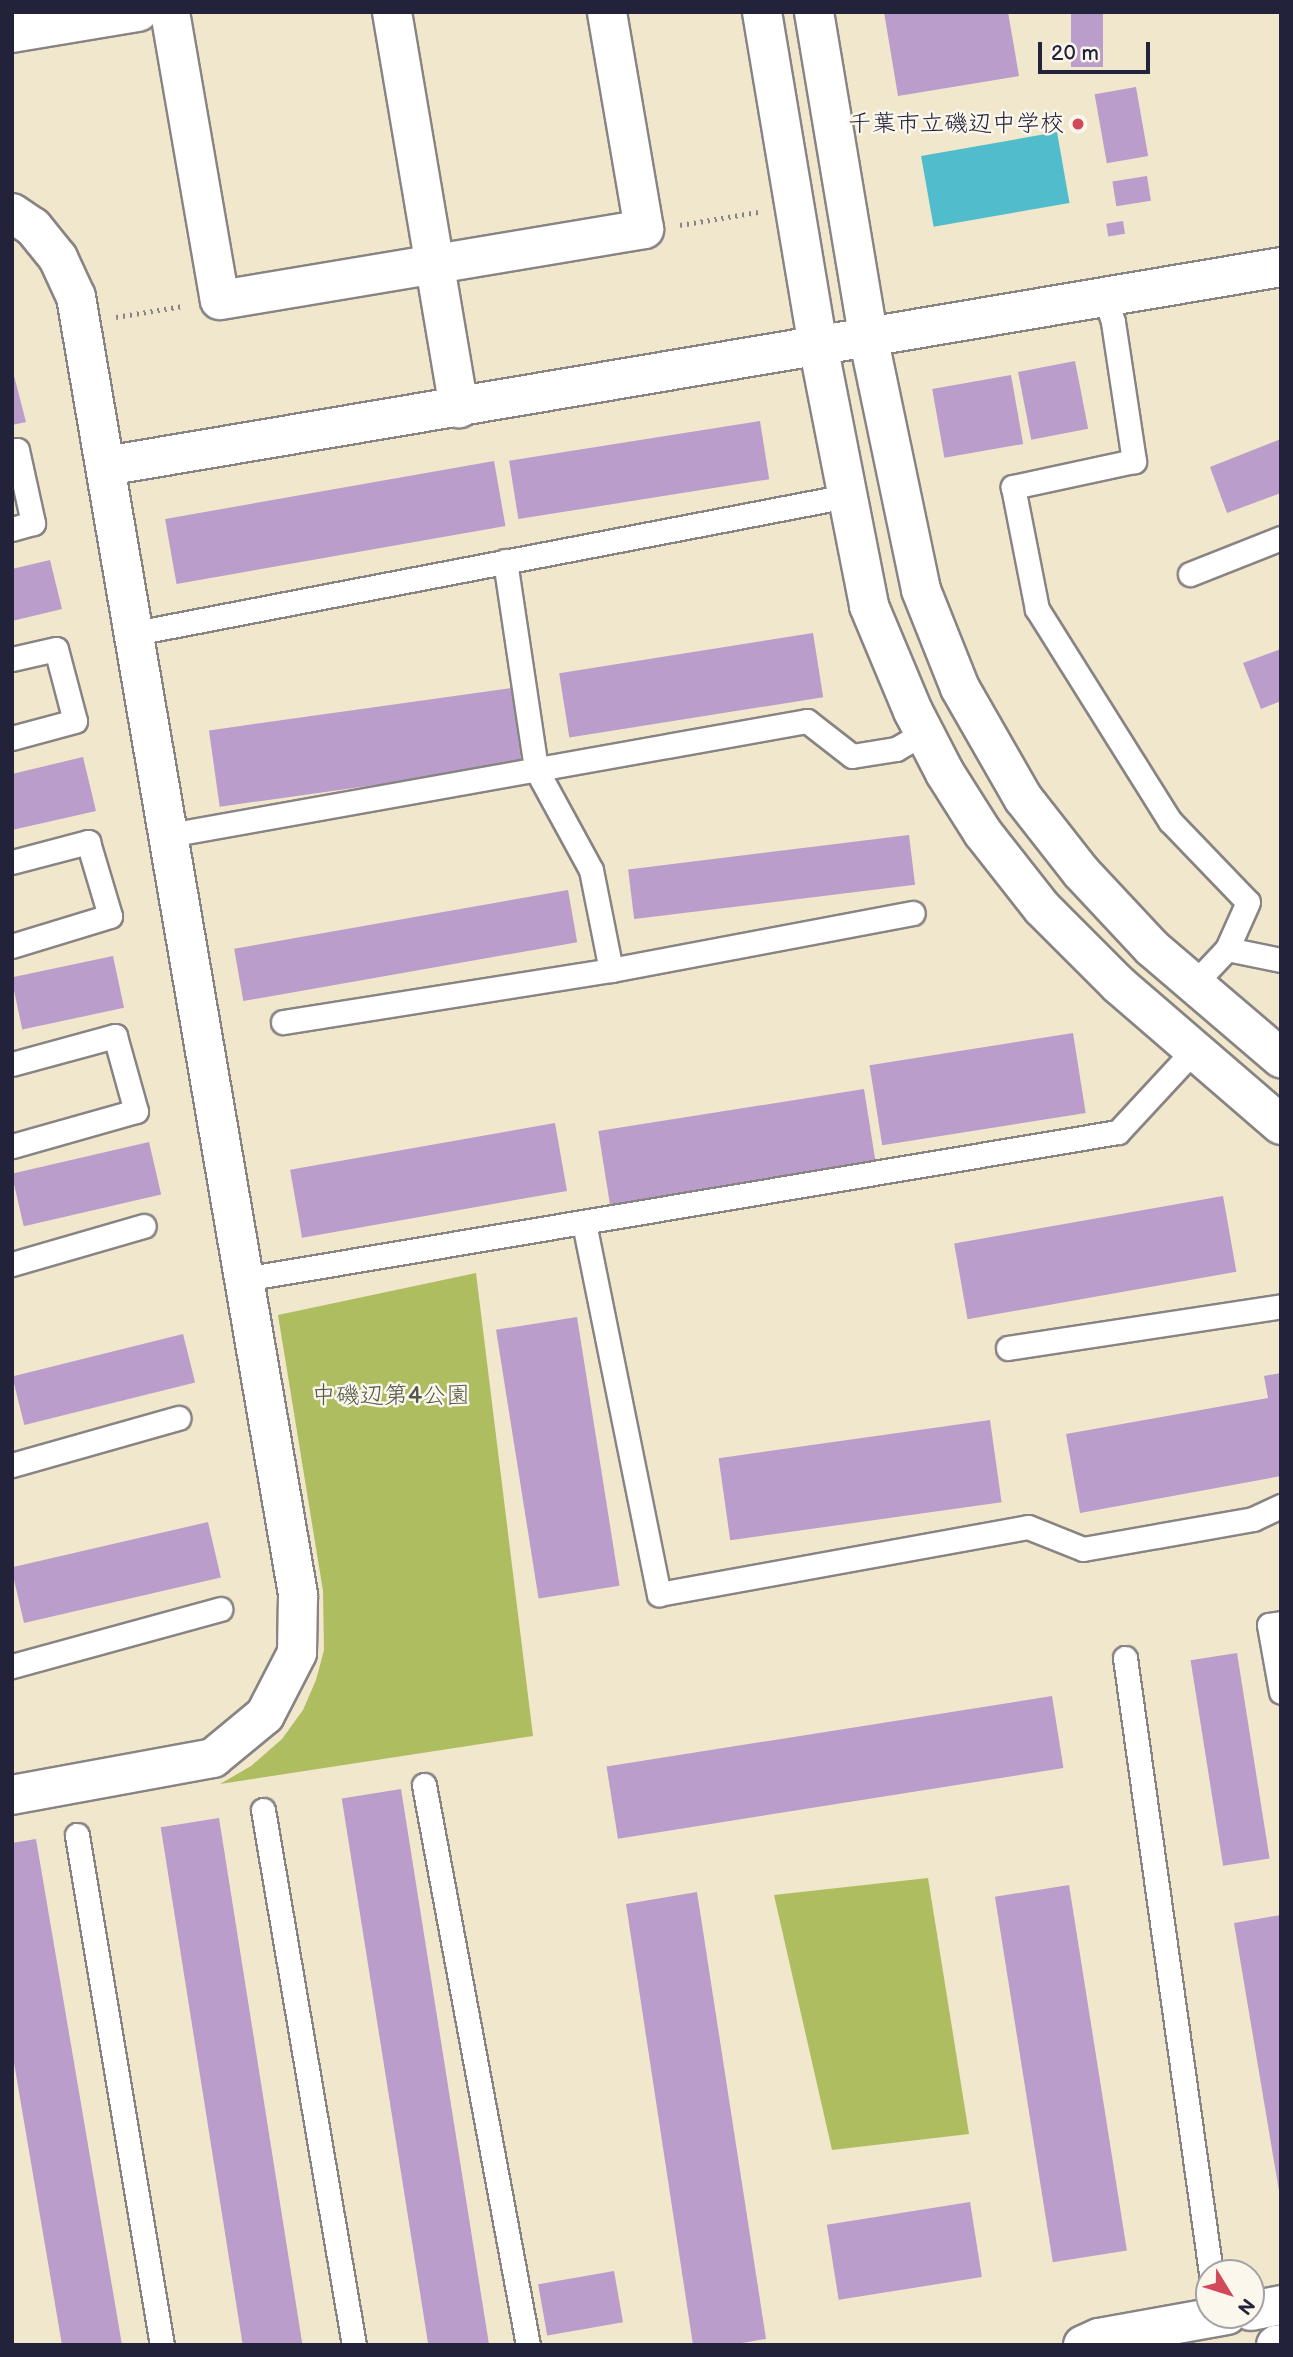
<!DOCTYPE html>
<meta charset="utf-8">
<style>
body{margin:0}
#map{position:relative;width:1293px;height:2357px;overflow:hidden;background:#f0e7cc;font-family:"Balsamiq Sans","Klee One",sans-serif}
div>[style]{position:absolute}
.green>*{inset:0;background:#aebd60}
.water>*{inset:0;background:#51bdcc;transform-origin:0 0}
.building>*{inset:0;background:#ba9dca;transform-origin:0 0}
.path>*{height:4.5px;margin-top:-2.25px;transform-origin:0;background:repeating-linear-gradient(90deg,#898484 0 2px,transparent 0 7px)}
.roads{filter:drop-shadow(2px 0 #898484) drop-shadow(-2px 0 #898484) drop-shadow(0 2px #898484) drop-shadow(0 -2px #898484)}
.service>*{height:23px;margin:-11.5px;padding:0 11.5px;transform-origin:11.5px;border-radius:11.5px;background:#fff}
.minor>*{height:38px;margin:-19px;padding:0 19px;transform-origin:19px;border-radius:19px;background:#fff}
.tertiary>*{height:38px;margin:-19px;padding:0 19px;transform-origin:19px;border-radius:19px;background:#fff}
.dots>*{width:19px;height:19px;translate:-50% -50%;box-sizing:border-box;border:4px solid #fbf7ec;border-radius:50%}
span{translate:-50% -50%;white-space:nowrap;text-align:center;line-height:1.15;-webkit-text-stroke:5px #fbf7ec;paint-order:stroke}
.poi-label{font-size:24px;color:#22223b}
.right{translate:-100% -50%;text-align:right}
.park-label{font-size:24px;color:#535848}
.frame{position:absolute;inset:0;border:14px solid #22223b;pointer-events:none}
.north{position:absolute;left:1195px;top:2259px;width:70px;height:70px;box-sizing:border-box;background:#fbf7ec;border:2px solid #a4a2a5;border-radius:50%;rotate:128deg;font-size:19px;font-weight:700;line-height:28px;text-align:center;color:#22223b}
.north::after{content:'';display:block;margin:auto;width:24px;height:32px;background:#d1495b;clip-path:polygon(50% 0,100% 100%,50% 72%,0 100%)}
.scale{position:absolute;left:1038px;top:42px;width:112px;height:32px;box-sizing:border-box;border:4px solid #22223b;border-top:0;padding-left:9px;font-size:21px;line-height:24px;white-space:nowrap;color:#22223b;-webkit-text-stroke:5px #fbf7ec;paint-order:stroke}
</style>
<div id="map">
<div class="green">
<div style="clip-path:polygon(476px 1273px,533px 1736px,220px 1784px,251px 1766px,282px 1739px,303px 1710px,316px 1680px,324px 1650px,323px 1591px,278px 1315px)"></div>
<div style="clip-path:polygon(928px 1878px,969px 2134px,832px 2150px,774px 1895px)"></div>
</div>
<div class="water">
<div style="left:1057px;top:132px;width:72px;height:138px;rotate:80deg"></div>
</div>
<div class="building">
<div style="clip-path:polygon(884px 12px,1008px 12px,1019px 76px,898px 96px)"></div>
<div style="left:1071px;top:12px;width:32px;height:55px"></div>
<div style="left:1136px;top:87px;width:70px;height:42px;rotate:80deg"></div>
<div style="left:1147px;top:176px;width:25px;height:35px;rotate:81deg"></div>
<div style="left:1123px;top:221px;width:13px;height:17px;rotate:81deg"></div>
<div style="left:1075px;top:361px;width:69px;height:58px;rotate:79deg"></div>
<div style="clip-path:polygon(12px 368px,26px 422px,12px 425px)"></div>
<div style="left:1011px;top:375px;width:70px;height:80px;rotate:80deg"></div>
<div style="left:760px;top:421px;width:59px;height:254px;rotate:81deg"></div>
<div style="clip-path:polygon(1281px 439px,1281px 493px,1227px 513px,1210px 467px)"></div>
<div style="left:494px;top:461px;width:66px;height:334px;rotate:80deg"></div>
<div style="clip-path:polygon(50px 560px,62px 609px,12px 621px,12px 569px)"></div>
<div style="left:813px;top:633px;width:65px;height:257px;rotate:81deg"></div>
<div style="clip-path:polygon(1281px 649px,1281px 701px,1261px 709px,1243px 663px)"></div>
<div style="left:511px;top:688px;width:77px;height:305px;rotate:82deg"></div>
<div style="clip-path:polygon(83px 757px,96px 811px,12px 830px,12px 774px)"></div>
<div style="left:909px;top:835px;width:50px;height:283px;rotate:83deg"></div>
<div style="left:568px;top:890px;width:53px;height:339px;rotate:80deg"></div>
<div style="left:113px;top:956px;width:53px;height:104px;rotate:78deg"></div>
<div style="left:1073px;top:1033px;width:81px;height:206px;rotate:81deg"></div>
<div style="left:864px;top:1089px;width:74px;height:269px;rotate:81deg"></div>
<div style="left:555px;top:1123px;width:69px;height:269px;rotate:80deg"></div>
<div style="left:149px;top:1142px;width:54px;height:141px;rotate:77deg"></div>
<div style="left:1223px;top:1196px;width:77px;height:273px;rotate:80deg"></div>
<div style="left:577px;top:1317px;width:272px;height:82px;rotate:81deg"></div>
<div style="left:183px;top:1334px;width:50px;height:176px;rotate:76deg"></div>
<div style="clip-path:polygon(1281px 1373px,1281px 1476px,1080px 1513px,1066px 1434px,1268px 1398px,1264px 1376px)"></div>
<div style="left:990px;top:1420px;width:83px;height:274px;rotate:82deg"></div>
<div style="left:208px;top:1522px;width:57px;height:202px;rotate:77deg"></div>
<div style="left:1237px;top:1653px;width:208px;height:47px;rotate:81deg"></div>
<div style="left:1052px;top:1696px;width:73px;height:451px;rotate:81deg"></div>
<div style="left:401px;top:1789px;width:563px;height:60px;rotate:81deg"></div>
<div style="left:219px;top:1818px;width:534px;height:59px;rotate:81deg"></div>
<div style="clip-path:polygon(36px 1839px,122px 2345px,62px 2345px,12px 2051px,12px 1843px)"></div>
<div style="left:1069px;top:1885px;width:370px;height:75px;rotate:81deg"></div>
<div style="clip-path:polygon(697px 1892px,766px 2339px,730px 2345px,693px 2345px,626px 1904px)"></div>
<div style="clip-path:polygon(1281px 1915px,1281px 2191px,1279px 2191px,1234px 1923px)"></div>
<div style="left:970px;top:2202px;width:76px;height:145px;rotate:81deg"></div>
<div style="left:614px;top:2271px;width:52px;height:77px;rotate:80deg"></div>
</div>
<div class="path">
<div style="left:680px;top:225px;width:79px;rotate:-9.5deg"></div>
<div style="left:116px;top:317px;width:68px;rotate:-9.3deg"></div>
</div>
<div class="roads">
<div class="service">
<div style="left:1105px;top:297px;width:26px;rotate:72deg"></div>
<div style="left:1113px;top:322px;width:141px;rotate:81.4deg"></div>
<div style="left:1134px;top:461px;width:124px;rotate:167.9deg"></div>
<div style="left:1013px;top:487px;width:124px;rotate:78.9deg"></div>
<div style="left:1037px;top:609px;width:250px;rotate:57.9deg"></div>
<div style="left:1170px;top:821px;width:112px;rotate:46.1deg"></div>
<div style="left:1248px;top:902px;width:51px;rotate:114.1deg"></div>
<div style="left:1227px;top:949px;width:48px;rotate:133.3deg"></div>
<div style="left:12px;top:451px;width:5px;rotate:-11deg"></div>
<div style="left:17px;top:450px;width:75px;rotate:77.6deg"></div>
<div style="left:33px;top:523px;width:22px;rotate:164deg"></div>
<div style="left:505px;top:561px;width:210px;rotate:81.5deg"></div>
<div style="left:536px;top:769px;width:115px;rotate:61.4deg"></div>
<div style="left:591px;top:870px;width:102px;rotate:78.7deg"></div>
<div style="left:611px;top:970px;width:307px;rotate:-10.7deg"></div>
<div style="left:1190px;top:574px;width:98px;rotate:-21.6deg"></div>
<div style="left:135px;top:633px;width:725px;rotate:-10.89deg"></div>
<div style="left:12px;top:659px;width:45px;rotate:-12.8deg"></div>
<div style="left:56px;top:649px;width:74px;rotate:75.2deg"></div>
<div style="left:75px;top:721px;width:65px;rotate:164.9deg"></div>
<div style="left:169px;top:835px;width:648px;rotate:-10.13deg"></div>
<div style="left:807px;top:721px;width:57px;rotate:37.9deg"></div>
<div style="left:852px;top:756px;width:45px;rotate:-9deg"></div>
<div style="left:896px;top:749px;width:32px;rotate:-30deg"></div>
<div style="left:12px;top:862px;width:79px;rotate:-14.7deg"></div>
<div style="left:88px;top:842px;width:77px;rotate:73.4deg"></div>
<div style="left:110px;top:916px;width:102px;rotate:163deg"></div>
<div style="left:1227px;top:949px;width:55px;rotate:11.5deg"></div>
<div style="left:283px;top:1022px;width:332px;rotate:-9deg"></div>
<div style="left:12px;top:1064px;width:107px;rotate:-15.2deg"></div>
<div style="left:115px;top:1036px;width:78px;rotate:74.4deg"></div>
<div style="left:136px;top:1111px;width:129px;rotate:164.2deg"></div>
<div style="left:584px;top:1223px;width:379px;rotate:78.6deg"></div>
<div style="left:659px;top:1594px;width:375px;rotate:-10.3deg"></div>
<div style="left:1028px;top:1527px;width:59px;rotate:21.8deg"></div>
<div style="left:1083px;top:1549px;width:173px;rotate:-10deg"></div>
<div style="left:1253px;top:1519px;width:31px;rotate:-25deg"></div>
<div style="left:12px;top:1264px;width:137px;rotate:-16.1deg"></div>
<div style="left:244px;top:1279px;width:886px;rotate:-9.55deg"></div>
<div style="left:1118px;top:1132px;width:112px;rotate:-47.2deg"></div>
<div style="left:1008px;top:1348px;width:276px;rotate:-8.7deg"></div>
<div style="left:12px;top:1465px;width:173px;rotate:-15.8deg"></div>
<div style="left:1281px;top:1623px;width:12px;rotate:171deg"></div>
<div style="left:1269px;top:1625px;width:68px;rotate:79.8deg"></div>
<div style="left:1125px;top:1658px;width:621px;rotate:82.04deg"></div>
<div style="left:12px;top:1666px;width:216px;rotate:-15.3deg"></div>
<div style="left:424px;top:1785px;width:570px;rotate:79.48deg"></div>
<div style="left:263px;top:1810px;width:543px;rotate:80.35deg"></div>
<div style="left:77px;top:1835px;width:517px;rotate:80.54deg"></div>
</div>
<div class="minor">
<div style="left:170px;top:12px;width:292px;rotate:80.2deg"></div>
<div style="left:220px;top:300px;width:430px;rotate:-9.5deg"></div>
<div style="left:644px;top:229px;width:220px;rotate:-99.7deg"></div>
<div style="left:392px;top:12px;width:402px;rotate:80.4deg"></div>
<div style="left:12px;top:33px;width:128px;rotate:-9.5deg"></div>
</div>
<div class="tertiary">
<div style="left:762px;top:12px;width:338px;rotate:80.5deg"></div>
<div style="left:818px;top:345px;width:266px;rotate:78.9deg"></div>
<div style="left:869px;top:606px;width:114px;rotate:67.3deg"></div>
<div style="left:913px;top:711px;width:70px;rotate:62.7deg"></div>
<div style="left:945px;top:773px;width:71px;rotate:57.7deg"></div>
<div style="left:983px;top:833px;width:95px;rotate:51.8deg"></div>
<div style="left:1042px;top:908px;width:109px;rotate:45deg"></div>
<div style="left:1119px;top:985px;width:214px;rotate:40.8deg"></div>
<div style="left:814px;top:12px;width:328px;rotate:80.5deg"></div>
<div style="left:868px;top:336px;width:259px;rotate:78.2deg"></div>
<div style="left:921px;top:590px;width:105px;rotate:68.3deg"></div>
<div style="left:960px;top:688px;width:127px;rotate:60.2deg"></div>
<div style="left:1023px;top:798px;width:94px;rotate:51.9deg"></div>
<div style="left:1081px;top:872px;width:104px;rotate:46.9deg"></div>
<div style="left:1152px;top:948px;width:170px;rotate:40.5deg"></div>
<div style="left:12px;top:213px;width:25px;rotate:34deg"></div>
<div style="left:33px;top:227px;width:40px;rotate:51deg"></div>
<div style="left:58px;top:258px;width:43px;rotate:65.2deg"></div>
<div style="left:76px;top:297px;width:1317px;rotate:80.29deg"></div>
<div style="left:298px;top:1595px;width:58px;rotate:91deg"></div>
<div style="left:297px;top:1653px;width:70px;rotate:117.3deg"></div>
<div style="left:265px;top:1715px;width:67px;rotate:140.4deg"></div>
<div style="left:213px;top:1758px;width:204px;rotate:169.6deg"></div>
<div style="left:106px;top:466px;width:1192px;rotate:-9.61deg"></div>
<div style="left:1251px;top:2311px;width:31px;rotate:-11deg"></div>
<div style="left:1083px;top:2345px;width:17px;rotate:-24deg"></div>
<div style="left:1099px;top:2338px;width:130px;rotate:-10.2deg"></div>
<div style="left:1276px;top:2345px;width:5px;rotate:-11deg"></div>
</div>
</div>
<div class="dots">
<div style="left:1078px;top:124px;background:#d1495b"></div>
</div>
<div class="poi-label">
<span class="right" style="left:1064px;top:124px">千葉市立磯辺中学校</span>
</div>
<div class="park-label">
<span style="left:391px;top:1396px">中磯辺第4公園</span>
</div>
<div class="frame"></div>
<div class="north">N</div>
<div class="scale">20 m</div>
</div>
